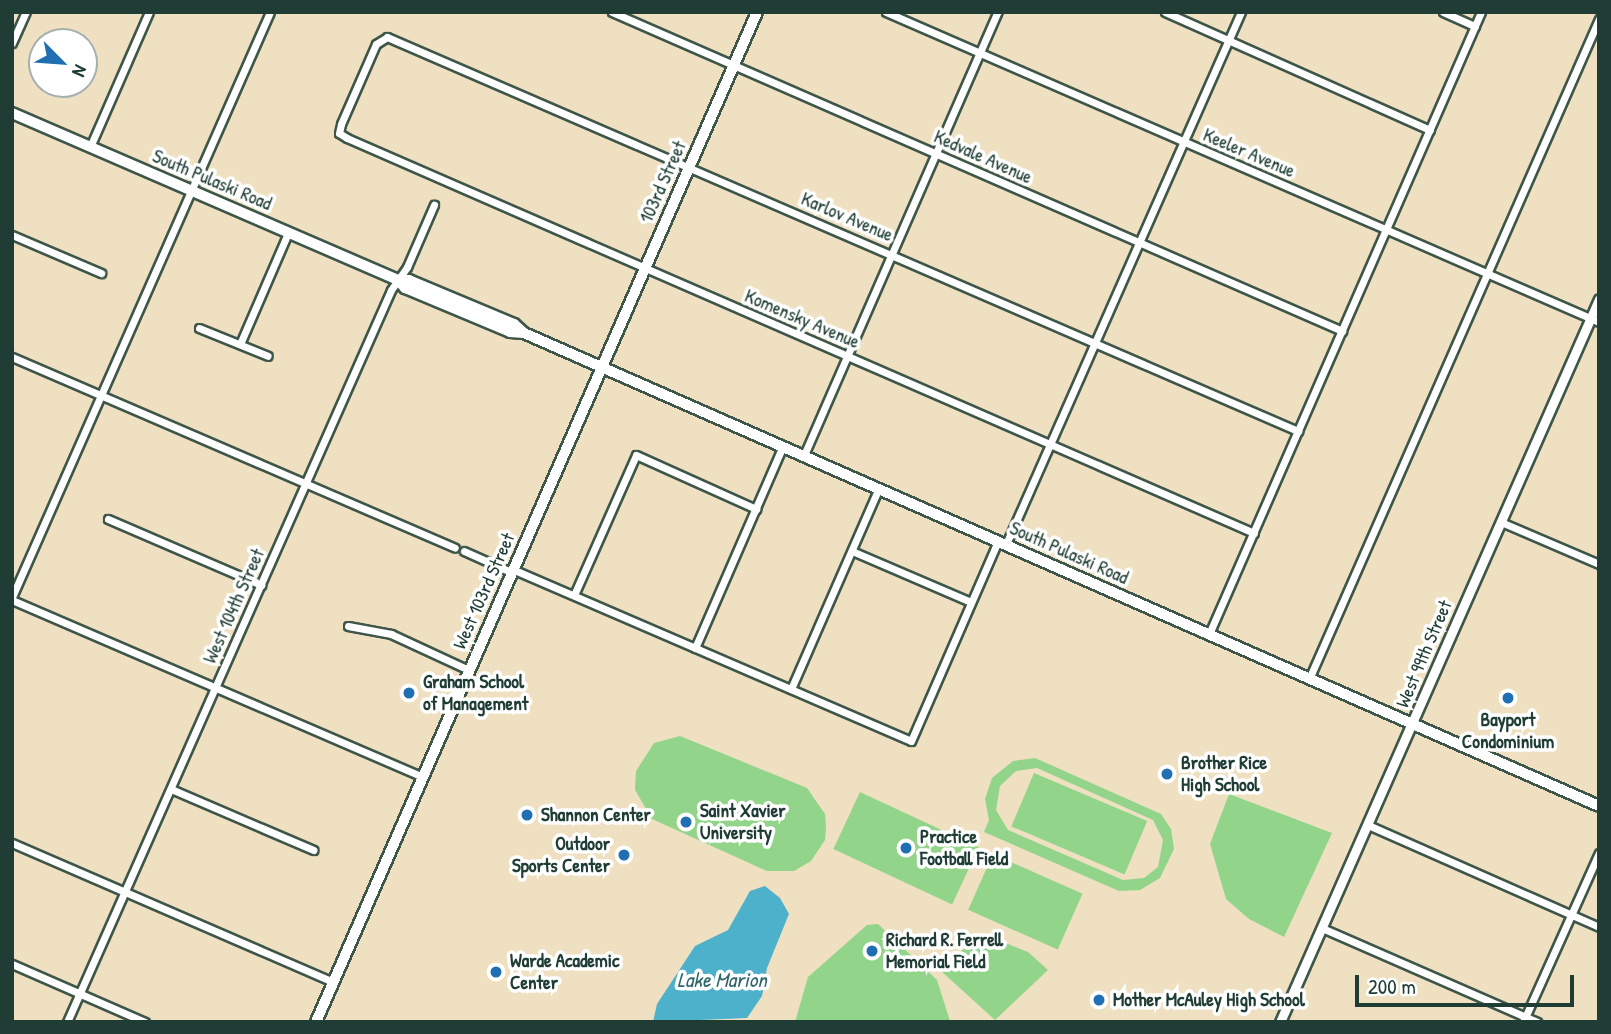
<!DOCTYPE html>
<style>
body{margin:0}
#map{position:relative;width:1611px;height:1034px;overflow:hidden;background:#eee0c0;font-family:"Patrick Hand",sans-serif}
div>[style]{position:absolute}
.green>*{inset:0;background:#93d48b;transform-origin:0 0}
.water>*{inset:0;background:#4db1cc}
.roads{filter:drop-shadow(2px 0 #3e5549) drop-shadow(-2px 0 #3e5549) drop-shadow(0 2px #3e5549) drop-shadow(0 -2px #3e5549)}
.minor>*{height:7px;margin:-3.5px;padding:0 3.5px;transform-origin:3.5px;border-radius:3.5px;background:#fff}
.tertiary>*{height:9px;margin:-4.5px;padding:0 4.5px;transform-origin:4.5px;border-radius:4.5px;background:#fff}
.secondary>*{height:10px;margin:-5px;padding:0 5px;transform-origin:5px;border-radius:5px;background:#fff}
.dots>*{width:19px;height:19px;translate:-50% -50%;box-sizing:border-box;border:4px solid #fff;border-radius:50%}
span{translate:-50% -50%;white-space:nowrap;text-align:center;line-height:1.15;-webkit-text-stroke:7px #fff;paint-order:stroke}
.street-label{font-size:19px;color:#1f3d34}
.poi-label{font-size:19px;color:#1f3d34;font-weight:700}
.left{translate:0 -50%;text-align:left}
.right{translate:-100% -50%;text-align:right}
.water-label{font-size:21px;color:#2f6669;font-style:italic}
.frame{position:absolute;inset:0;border:14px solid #1f3d34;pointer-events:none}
.north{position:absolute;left:28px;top:28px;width:70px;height:70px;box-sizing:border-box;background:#fff;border:2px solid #a5b1ae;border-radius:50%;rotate:115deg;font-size:19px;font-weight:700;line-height:28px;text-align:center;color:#1f3d34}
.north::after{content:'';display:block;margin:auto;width:24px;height:32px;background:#1f6fb2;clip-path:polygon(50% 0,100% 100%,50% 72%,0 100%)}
.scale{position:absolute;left:1355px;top:975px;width:219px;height:32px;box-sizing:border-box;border:4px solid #1f3d34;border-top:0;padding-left:9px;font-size:21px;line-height:24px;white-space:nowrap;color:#1f3d34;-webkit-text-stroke:5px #fff;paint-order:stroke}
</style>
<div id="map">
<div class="green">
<div style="clip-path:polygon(680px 736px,807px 788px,825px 814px,826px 828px,825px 840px,811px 861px,794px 871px,767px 871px,652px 819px,635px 790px,636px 771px,654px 743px)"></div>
<div style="clip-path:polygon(evenodd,1035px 758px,1161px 814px,1171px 829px,1174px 849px,1160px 878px,1140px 890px,1119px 891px,984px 832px,989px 820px,985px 799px,992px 778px,1013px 761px,1035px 758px,1037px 768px,1153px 820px,1163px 840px,1158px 867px,1144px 878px,1123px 880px,1008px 830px,996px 810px,1000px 786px,1016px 771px,1037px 768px)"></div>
<div style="left:1034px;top:773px;width:123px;height:58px;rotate:23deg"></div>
<div style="left:860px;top:792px;width:131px;height:63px;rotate:25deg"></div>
<div style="clip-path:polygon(1229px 794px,1332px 833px,1284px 937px,1249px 919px,1226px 899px,1210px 844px)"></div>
<div style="left:993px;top:854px;width:98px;height:61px;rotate:24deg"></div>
<div style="clip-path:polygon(878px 924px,937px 980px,950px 1021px,795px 1022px,808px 977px,867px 925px)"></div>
<div style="clip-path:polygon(983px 944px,1008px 944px,1028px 952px,1048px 970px,995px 1020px,941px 971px,962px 950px)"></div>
</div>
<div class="water">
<div style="clip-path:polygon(765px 886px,780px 898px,789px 914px,767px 968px,762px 996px,747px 1018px,653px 1022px,657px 1004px,695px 946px,728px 930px,750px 891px)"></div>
</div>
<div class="roads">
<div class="minor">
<div style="left:612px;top:12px;width:797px;rotate:23.6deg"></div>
<div style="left:886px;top:12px;width:777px;rotate:23.5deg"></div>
<div style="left:1165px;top:12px;width:290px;rotate:24deg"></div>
<div style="left:1443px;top:12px;width:35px;rotate:24deg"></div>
<div style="left:12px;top:43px;width:34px;rotate:-66deg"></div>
<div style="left:90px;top:147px;width:147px;rotate:-66.4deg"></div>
<div style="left:12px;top:235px;width:97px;rotate:23.1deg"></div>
<div style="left:199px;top:328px;width:74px;rotate:22.1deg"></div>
<div style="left:240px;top:344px;width:121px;rotate:-66.6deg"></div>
<div style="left:12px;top:357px;width:482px;rotate:23.3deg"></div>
<div style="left:804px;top:455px;width:484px;rotate:-66.4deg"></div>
<div style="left:108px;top:519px;width:167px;rotate:23.3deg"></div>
<div style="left:1501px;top:522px;width:107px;rotate:23.2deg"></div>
<div style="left:1254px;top:533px;width:989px;rotate:-156.47deg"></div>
<div style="left:347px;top:138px;width:9px;rotate:-148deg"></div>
<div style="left:339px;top:133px;width:9px;rotate:-77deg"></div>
<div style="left:341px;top:124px;width:87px;rotate:-66.4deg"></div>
<div style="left:376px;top:44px;width:13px;rotate:-32deg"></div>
<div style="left:387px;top:37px;width:993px;rotate:23.39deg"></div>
<div style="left:1006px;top:544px;width:582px;rotate:-66.17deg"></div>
<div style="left:464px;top:551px;width:51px;rotate:24.1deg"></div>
<div style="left:852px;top:551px;width:129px;rotate:23.2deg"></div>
<div style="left:512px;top:569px;width:434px;rotate:23.3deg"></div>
<div style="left:911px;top:741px;width:218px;rotate:-66.5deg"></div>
<div style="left:574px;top:595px;width:153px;rotate:-66.1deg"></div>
<div style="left:636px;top:455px;width:132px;rotate:24.2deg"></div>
<div style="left:12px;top:597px;width:639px;rotate:-66.2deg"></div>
<div style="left:12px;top:600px;width:447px;rotate:23.3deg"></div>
<div style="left:348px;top:626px;width:44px;rotate:10.5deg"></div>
<div style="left:391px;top:634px;width:86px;rotate:24.8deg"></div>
<div style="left:1209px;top:634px;width:679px;rotate:-66.38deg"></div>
<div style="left:695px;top:648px;width:220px;rotate:-66.5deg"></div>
<div style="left:1309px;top:679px;width:721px;rotate:-66.28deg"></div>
<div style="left:791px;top:689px;width:219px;rotate:-66.4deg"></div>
<div style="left:171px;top:789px;width:155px;rotate:23.2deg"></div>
<div style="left:1368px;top:825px;width:253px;rotate:23.8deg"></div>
<div style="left:12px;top:843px;width:350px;rotate:23.4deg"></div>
<div style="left:1322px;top:928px;width:235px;rotate:23.6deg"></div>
<div style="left:12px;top:964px;width:145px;rotate:23.6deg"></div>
<div style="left:67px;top:1022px;width:800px;rotate:-66.12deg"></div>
<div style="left:391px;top:290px;width:28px;rotate:-55deg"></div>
<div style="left:407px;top:267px;width:68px;rotate:-66.5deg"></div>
<div style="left:1523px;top:1022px;width:185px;rotate:-65.8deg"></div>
</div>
<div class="tertiary">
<div style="left:1280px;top:1022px;width:790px;rotate:-66.19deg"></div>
</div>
<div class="secondary">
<div style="left:12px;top:113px;width:421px;rotate:23.4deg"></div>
<div style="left:398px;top:280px;width:11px;rotate:49deg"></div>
<div style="left:405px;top:288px;width:114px;rotate:22.7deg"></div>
<div style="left:510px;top:332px;width:14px;rotate:4deg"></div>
<div style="left:398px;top:280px;width:11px"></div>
<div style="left:409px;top:280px;width:114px;rotate:22.7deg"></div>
<div style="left:514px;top:324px;width:13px;rotate:42deg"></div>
<div style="left:524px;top:333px;width:1174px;rotate:23.75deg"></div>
<div style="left:316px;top:1022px;width:1102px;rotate:-66.41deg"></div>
</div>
</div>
<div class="dots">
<div style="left:409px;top:693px;background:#1f6fb2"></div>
<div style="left:1508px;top:698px;background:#1f6fb2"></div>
<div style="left:1167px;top:774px;background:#1f6fb2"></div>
<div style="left:527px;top:815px;background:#1f6fb2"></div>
<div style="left:686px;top:822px;background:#1f6fb2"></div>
<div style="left:906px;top:848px;background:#1f6fb2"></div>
<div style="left:624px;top:855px;background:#1f6fb2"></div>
<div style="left:872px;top:951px;background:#1f6fb2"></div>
<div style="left:496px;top:972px;background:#1f6fb2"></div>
<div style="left:1099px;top:1000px;background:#1f6fb2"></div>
</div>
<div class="street-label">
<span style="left:1249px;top:153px;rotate:23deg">Keeler Avenue</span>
<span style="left:983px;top:157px;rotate:24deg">Kedvale Avenue</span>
<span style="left:212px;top:180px;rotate:23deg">South Pulaski Road</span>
<span style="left:663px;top:182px;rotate:-66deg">103rd Street</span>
<span style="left:847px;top:217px;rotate:23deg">Karlov Avenue</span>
<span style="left:802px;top:319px;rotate:23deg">Komensky Avenue</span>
<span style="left:1069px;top:553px;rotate:24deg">South Pulaski Road</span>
<span style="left:484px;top:591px;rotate:-66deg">West 103rd Street</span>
<span style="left:234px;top:606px;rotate:-66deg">West 104th Street</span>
<span style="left:1424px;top:654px;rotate:-67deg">West 99th Street</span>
</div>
<div class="poi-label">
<span class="left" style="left:423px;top:693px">Graham School<br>of Management</span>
<span style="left:1508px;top:731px">Bayport<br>Condominium</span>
<span class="left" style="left:1181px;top:774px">Brother Rice<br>High School</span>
<span class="left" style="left:700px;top:822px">Saint Xavier<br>University</span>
<span class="left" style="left:541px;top:815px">Shannon Center</span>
<span class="left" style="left:920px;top:848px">Practice<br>Football Field</span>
<span class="right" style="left:610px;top:855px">Outdoor<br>Sports Center</span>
<span class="left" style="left:886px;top:951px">Richard R. Ferrell<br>Memorial Field</span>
<span class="left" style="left:510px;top:972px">Warde Academic<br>Center</span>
<span class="left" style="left:1113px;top:1000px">Mother McAuley High School</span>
</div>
<div class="water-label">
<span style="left:722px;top:980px">Lake Marion</span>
</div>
<div class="frame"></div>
<div class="north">N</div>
<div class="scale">200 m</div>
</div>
